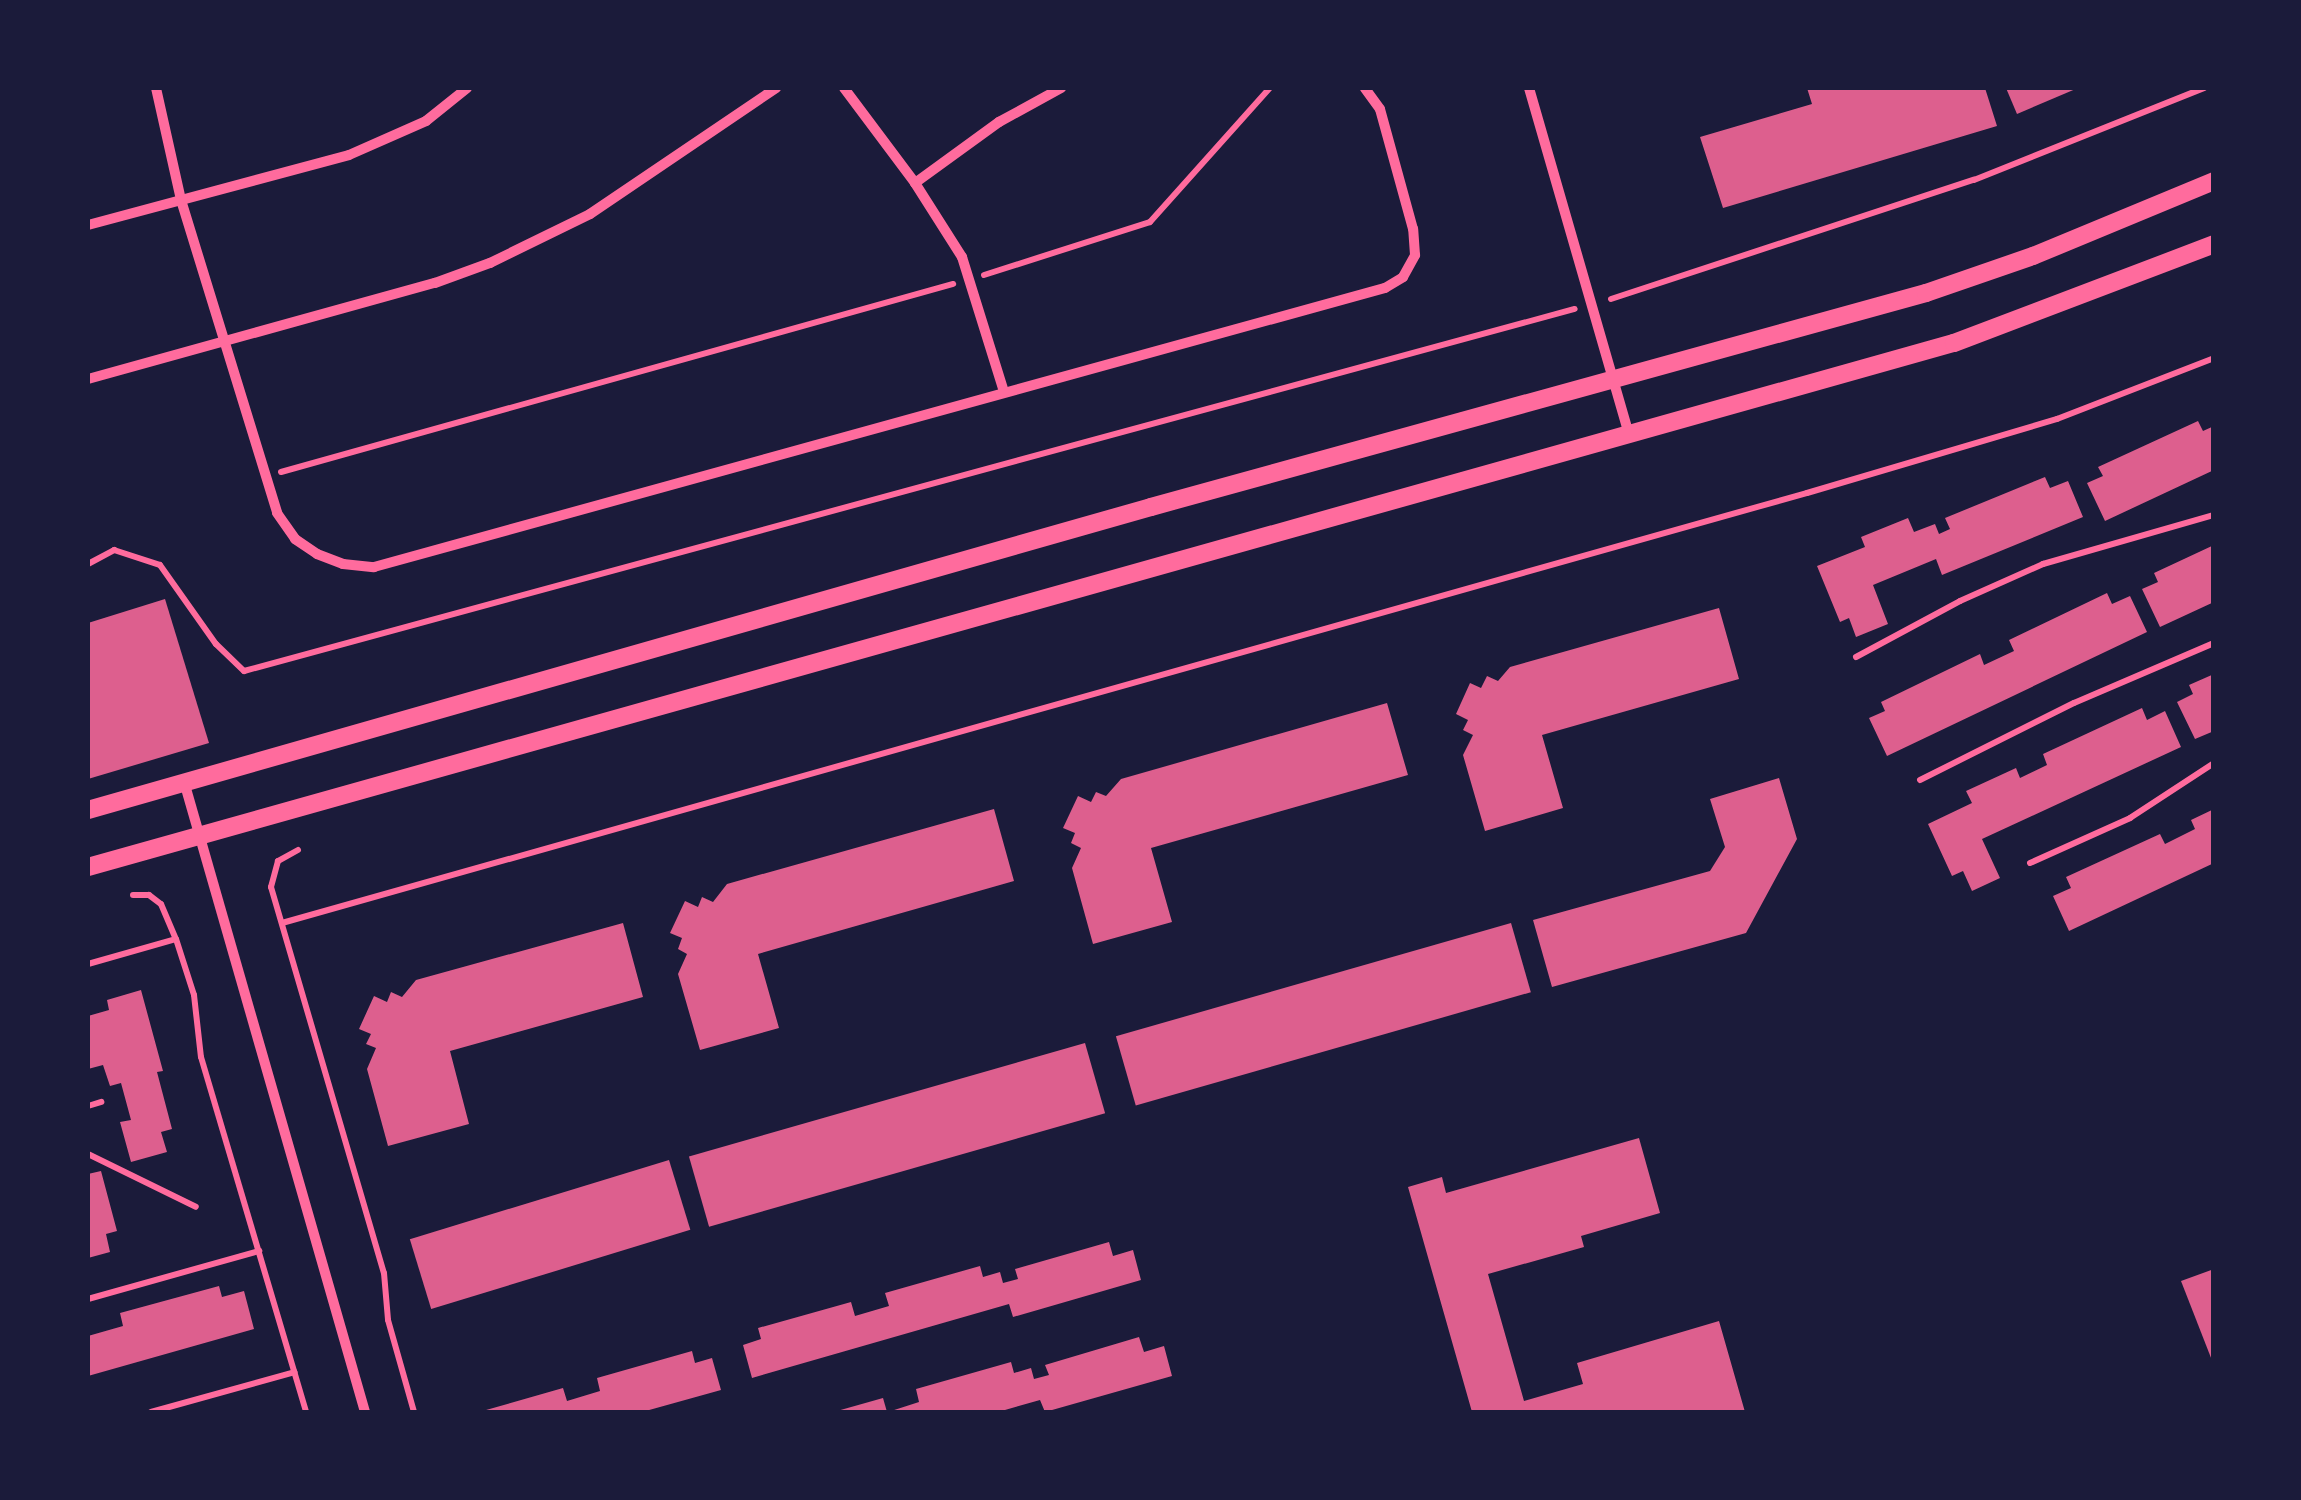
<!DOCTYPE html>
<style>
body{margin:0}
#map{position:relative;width:2301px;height:1500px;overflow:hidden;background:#1b1b3a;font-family:"Roboto Condensed",sans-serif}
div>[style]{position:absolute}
.building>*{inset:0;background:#dd5f8e;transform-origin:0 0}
.path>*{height:6px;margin:-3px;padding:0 3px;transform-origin:3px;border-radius:3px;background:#ff6b9d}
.minor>*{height:10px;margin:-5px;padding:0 5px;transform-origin:5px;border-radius:5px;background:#ff6b9d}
.tertiary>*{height:18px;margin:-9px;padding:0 9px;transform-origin:9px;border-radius:9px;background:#ff6b9d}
span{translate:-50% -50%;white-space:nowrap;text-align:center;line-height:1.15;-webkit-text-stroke:9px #1b1b3a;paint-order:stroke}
.frame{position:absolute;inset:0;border:90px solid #1b1b3a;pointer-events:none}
</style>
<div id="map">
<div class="building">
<div style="clip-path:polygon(1807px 88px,1985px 88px,1997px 126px,1723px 208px,1700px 137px,1812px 104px)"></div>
<div style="clip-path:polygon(2006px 88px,2078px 88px,2017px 114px)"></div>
<div style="clip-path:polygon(2198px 421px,2203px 431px,2214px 426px,2214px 470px,2105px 521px,2087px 483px,2103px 476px,2098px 467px)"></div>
<div style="clip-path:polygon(2045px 477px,2050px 488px,2068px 481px,2083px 517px,1942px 575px,1936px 559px,1873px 585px,1888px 624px,1856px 637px,1849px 618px,1840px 622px,1817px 566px,1865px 547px,1861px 537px,1908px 518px,1914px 532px,1935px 524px,1939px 534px,1950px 529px,1945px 518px)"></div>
<div style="clip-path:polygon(2214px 545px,2214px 602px,2160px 627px,2142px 589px,2158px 582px,2154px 573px)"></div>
<div style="clip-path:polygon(2107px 593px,2112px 604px,2130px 596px,2147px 632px,1887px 756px,1869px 718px,1885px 711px,1881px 702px,1980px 654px,1984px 665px,2014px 651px,2009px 640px)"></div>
<div style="clip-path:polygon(165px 599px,209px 743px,88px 779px,88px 623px)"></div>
<div style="clip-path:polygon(1719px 608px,1739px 679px,1542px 735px,1563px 808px,1485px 831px,1463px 755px,1473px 735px,1463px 730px,1468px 720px,1456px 714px,1470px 683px,1481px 688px,1487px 676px,1498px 681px,1510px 667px)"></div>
<div style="clip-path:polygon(2214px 674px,2214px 731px,2195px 739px,2177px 702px,2193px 694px,2189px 685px)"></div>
<div style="clip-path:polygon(1387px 703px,1408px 775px,1151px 848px,1172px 922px,1093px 944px,1072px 868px,1081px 848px,1071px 843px,1075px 833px,1063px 828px,1078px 796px,1091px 802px,1096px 792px,1106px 796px,1121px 779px)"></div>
<div style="clip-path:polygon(2142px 708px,2147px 720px,2165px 711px,2181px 747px,1982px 839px,2000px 878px,1972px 891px,1963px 871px,1952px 876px,1928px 824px,1972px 803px,1966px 791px,2016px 768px,2020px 778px,2047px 765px,2043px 754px)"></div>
<div style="clip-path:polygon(1779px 778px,1797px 839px,1746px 933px,1552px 987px,1533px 920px,1710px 871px,1725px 847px,1710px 799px)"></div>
<div style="clip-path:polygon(994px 809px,1014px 881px,758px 954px,779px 1028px,700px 1050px,678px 974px,687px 954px,678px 949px,682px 938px,670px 933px,685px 901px,698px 907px,702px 897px,713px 902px,727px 884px)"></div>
<div style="clip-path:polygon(2214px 809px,2214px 863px,2069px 931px,2053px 896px,2071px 888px,2066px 877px,2160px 834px,2165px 844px,2195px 829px,2191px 820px)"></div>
<div style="clip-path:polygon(623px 923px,643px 997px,450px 1051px,469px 1124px,388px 1146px,367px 1069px,376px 1048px,366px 1044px,371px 1034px,359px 1029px,374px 996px,387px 1002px,391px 992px,402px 997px,416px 980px)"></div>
<div style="left:1511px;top:923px;width:72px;height:411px;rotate:74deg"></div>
<div style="clip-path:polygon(141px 990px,163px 1071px,157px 1072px,172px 1129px,161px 1132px,167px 1152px,131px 1162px,120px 1122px,131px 1120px,121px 1083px,110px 1086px,103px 1065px,88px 1069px,88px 1016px,109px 1010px,107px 1000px)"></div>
<div style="left:1085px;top:1043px;width:73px;height:412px;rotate:74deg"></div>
<div style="clip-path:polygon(1639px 1138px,1660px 1213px,1581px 1236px,1584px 1247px,1488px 1274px,1524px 1401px,1583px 1384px,1577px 1363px,1719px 1321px,1745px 1412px,1472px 1412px,1408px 1187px,1442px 1177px,1446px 1193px)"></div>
<div style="left:669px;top:1160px;width:73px;height:271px;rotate:73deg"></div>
<div style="clip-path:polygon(101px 1171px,117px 1231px,106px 1234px,110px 1252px,88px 1258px,88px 1174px)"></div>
<div style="clip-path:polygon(1109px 1242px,1113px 1256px,1133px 1250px,1141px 1280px,1013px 1317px,1009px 1304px,752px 1378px,743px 1345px,761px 1339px,758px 1328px,851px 1302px,855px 1316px,889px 1306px,885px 1293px,980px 1266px,983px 1277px,1000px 1272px,1003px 1283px,1018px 1279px,1015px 1269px)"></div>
<div style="clip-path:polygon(2214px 1269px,2214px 1363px,2213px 1363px,2181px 1281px)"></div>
<div style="clip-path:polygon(219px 1286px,222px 1297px,244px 1291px,254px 1329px,88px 1376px,88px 1336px,123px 1326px,120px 1313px)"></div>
<div style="clip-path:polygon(1139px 1337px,1144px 1352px,1164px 1346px,1172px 1376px,1045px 1412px,1040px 1400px,998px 1412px,888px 1412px,919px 1402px,916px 1389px,1011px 1362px,1014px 1373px,1031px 1368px,1034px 1379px,1049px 1375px,1045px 1365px)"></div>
<div style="clip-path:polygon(692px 1351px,695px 1363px,712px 1358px,721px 1390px,642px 1412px,479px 1412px,563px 1388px,567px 1401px,600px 1391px,597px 1378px)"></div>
<div style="clip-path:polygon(883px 1398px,887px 1412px,837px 1412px,837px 1411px)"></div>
</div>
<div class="path">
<div style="left:984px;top:275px;width:174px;rotate:-17.7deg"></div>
<div style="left:1150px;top:222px;width:180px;rotate:-48.2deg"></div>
<div style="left:1611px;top:299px;width:382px;rotate:-18.2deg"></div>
<div style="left:1974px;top:180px;width:248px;rotate:-21.8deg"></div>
<div style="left:281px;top:472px;width:698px;rotate:-15.63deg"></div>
<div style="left:88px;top:564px;width:30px;rotate:-28deg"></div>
<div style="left:114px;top:550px;width:48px;rotate:18.1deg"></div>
<div style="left:160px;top:565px;width:97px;rotate:54.7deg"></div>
<div style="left:216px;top:644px;width:39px;rotate:44deg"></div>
<div style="left:244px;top:671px;width:1379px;rotate:-15.22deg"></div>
<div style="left:1856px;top:657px;width:118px;rotate:-28.3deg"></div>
<div style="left:1960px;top:601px;width:91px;rotate:-24deg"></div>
<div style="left:2043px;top:564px;width:178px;rotate:-16deg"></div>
<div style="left:1920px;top:780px;width:172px;rotate:-26.6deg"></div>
<div style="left:2074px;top:703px;width:152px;rotate:-23.2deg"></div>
<div style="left:298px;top:850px;width:23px;rotate:151deg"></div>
<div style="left:278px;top:861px;width:27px;rotate:105deg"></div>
<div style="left:271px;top:887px;width:402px;rotate:73.7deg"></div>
<div style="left:384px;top:1273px;width:47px;rotate:85.1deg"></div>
<div style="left:388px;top:1320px;width:96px;rotate:74.2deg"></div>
<div style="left:2030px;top:863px;width:110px;rotate:-24.2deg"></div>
<div style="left:2130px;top:818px;width:100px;rotate:-33.2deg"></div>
<div style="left:133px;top:895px;width:16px"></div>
<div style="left:149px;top:895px;width:15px;rotate:37deg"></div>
<div style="left:161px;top:904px;width:38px;rotate:67deg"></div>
<div style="left:176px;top:939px;width:59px;rotate:72.2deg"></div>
<div style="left:194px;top:995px;width:62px;rotate:83.6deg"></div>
<div style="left:201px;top:1057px;width:370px;rotate:73.5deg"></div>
<div style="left:282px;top:923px;width:1584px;rotate:-15.75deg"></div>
<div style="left:1807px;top:493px;width:261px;rotate:-16.5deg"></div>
<div style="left:2057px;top:419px;width:168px;rotate:-21.2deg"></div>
<div style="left:88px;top:964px;width:91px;rotate:-15.9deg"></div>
<div style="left:88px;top:1106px;width:14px;rotate:-17deg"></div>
<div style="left:88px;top:1154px;width:120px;rotate:26.1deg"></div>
<div style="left:88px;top:1299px;width:178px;rotate:-15.7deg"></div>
<div style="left:151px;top:1412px;width:149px;rotate:-15.5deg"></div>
</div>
<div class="minor">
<div style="left:156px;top:88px;width:115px;rotate:77.4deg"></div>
<div style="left:181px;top:200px;width:327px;rotate:72.9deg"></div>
<div style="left:277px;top:513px;width:32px;rotate:55deg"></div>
<div style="left:295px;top:539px;width:27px;rotate:34deg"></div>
<div style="left:317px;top:554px;width:28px;rotate:21deg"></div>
<div style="left:343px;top:564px;width:31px;rotate:6deg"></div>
<div style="left:374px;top:567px;width:1049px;rotate:-15.43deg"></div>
<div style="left:1385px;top:288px;width:21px;rotate:-31deg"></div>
<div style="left:1403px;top:277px;width:25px;rotate:-61deg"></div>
<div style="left:1415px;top:255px;width:26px;rotate:-94deg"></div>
<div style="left:1413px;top:229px;width:124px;rotate:-105.4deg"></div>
<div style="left:1380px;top:109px;width:26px;rotate:-126deg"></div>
<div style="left:844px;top:88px;width:119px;rotate:53.2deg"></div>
<div style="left:915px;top:183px;width:88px;rotate:57.6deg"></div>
<div style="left:962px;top:257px;width:141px;rotate:72.7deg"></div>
<div style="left:1529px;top:88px;width:360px;rotate:73.9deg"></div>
<div style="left:915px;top:183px;width:104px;rotate:-36deg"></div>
<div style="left:999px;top:122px;width:71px;rotate:-28.7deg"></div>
<div style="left:88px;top:225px;width:270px;rotate:-15deg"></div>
<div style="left:349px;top:155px;width:84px;rotate:-23.8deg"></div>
<div style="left:426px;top:121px;width:53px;rotate:-38.8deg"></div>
<div style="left:88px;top:379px;width:360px;rotate:-15.5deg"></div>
<div style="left:435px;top:283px;width:59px;rotate:-20deg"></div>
<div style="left:490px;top:263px;width:111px;rotate:-26.1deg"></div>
<div style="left:590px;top:214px;width:225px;rotate:-34.1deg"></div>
<div style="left:185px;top:785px;width:652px;rotate:73.98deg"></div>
</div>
<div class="tertiary">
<div style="left:88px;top:810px;width:1105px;rotate:-15.91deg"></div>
<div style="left:1151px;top:507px;width:804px;rotate:-15.44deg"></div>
<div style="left:1926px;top:293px;width:113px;rotate:-19.1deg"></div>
<div style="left:2033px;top:256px;width:196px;rotate:-22.5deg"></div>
<div style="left:88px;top:867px;width:1938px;rotate:-15.69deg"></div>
<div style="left:1954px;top:343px;width:278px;rotate:-20.8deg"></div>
</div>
<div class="frame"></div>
</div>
